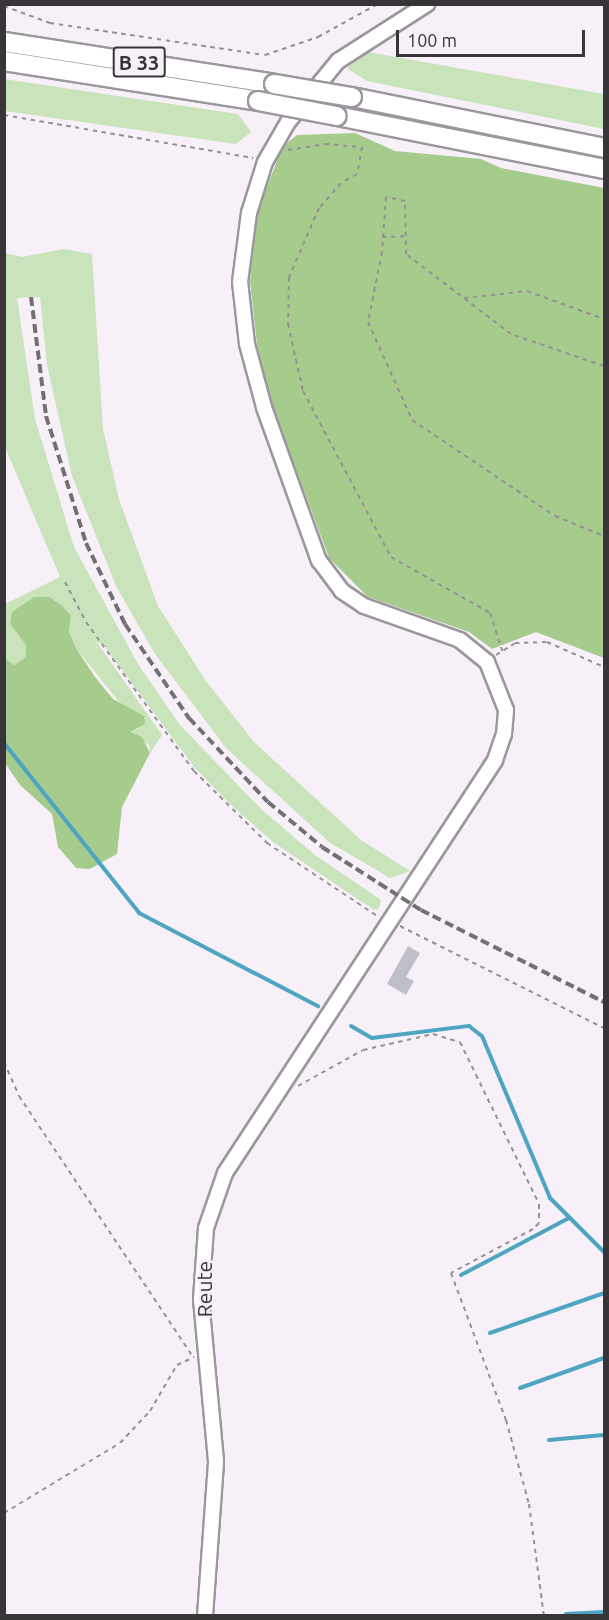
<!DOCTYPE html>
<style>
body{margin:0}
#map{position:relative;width:609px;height:1620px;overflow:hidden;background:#f7f0f8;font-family:Ubuntu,sans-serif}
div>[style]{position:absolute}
.green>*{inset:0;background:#c9e3ba}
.forest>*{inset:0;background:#a5cb8d}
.stream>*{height:4px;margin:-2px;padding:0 2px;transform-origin:2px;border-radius:2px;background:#4da5c1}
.building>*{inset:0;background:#bebfc8}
.path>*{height:2px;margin-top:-1px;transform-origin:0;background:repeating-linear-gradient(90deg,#959096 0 4.5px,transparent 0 9px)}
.roads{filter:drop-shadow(2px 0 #9c969d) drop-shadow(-2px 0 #9c969d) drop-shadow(0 2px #9c969d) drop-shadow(0 -2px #9c969d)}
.tertiary>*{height:14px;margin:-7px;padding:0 7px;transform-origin:7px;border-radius:7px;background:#fff}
.trunk>*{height:18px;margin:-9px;padding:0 9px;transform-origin:9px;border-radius:9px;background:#fff}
.rail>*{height:4px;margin-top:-2px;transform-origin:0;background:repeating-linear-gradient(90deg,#736f73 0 9px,transparent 0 13.5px)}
.bridges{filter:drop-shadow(2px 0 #9c969d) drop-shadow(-2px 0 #9c969d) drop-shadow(0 2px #9c969d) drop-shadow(0 -2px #9c969d)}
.trunk-bridge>*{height:18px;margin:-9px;padding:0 9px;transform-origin:9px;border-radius:9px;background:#fff}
span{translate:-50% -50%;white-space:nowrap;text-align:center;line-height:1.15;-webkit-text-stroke:4.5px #f7f0f8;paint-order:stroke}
.shield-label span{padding:2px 4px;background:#f7f0f8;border:2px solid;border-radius:4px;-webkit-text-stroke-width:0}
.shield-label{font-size:20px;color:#383538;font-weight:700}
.street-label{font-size:21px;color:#383538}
.frame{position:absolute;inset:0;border:6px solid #383538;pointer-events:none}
.scale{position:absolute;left:396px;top:30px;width:189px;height:27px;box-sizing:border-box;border:3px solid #383538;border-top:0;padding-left:8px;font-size:18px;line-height:21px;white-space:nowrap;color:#383538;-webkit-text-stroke:4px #f7f0f8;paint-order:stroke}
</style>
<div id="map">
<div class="green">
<div style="clip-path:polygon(362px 51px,604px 94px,604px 129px,367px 81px,348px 69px,351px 59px)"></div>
<div style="clip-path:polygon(4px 79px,238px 114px,251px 132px,236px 144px,5px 111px)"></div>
<div style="clip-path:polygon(64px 249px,92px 254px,103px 429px,119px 499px,158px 606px,206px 681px,254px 742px,361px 840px,410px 871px,390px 878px,329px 842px,226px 748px,155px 654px,116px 586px,72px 476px,47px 365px,40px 297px,17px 298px,35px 419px,74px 547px,138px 664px,180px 725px,261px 809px,315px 855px,381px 900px,379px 908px,374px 910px,273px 842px,231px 805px,195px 768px,105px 647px,96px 641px,162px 735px,150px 753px,149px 745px,129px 732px,140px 728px,76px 648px,69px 632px,71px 618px,55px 600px,49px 597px,10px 624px,26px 645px,26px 658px,15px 665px,5px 659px,5px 604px,60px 577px,5px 447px,5px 253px,22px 257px)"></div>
</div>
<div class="forest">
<div style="clip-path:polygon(355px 133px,395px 151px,481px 159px,501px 168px,604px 188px,604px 658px,536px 632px,492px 649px,469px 632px,368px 597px,329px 558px,273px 407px,257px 345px,250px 281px,256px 214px,283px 146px,297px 135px)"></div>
<div style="clip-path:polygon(34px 597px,50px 597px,62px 606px,71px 616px,69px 632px,76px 648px,95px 677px,113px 699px,144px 716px,145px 724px,130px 732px,142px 737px,150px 753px,122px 807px,117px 854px,90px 869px,76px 868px,58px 847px,52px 814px,20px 785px,5px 763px,5px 659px,15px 665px,26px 657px,26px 645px,10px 624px,12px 612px)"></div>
</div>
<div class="stream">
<div style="left:4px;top:743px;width:217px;rotate:51.5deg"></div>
<div style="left:139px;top:913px;width:202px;rotate:27.5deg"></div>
<div style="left:351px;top:1026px;width:24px;rotate:30deg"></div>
<div style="left:372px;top:1038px;width:98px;rotate:-7.1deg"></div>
<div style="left:469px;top:1026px;width:16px;rotate:38deg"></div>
<div style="left:482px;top:1036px;width:176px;rotate:67.2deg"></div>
<div style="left:550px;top:1198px;width:76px;rotate:45deg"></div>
<div style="left:461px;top:1275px;width:122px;rotate:-27.8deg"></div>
<div style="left:490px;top:1333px;width:121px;rotate:-19.3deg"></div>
<div style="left:520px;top:1388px;width:89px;rotate:-19.7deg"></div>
<div style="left:549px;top:1440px;width:55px;rotate:-5.2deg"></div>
<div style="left:566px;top:1614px;width:38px;rotate:-3deg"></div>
</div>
<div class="building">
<div style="clip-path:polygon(408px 946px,420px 953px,406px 977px,414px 981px,406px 995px,387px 984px)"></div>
</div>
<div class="path">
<div style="left:4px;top:6px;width:49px;rotate:20.3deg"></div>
<div style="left:50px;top:23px;width:217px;rotate:8.5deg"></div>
<div style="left:265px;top:55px;width:56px;rotate:-18.8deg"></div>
<div style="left:318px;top:37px;width:68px;rotate:-28.8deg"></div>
<div style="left:4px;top:115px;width:253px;rotate:9.8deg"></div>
<div style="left:288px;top:150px;width:37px;rotate:-9deg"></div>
<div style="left:325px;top:144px;width:37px;rotate:5deg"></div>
<div style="left:362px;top:147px;width:27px;rotate:100deg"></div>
<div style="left:357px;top:174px;width:18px;rotate:151deg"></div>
<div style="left:341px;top:183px;width:33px;rotate:131deg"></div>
<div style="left:319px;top:208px;width:75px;rotate:113.5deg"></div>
<div style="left:289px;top:277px;width:47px;rotate:91.2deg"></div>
<div style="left:288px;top:324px;width:69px;rotate:77.4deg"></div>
<div style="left:303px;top:391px;width:188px;rotate:62.1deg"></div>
<div style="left:391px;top:557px;width:114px;rotate:29.5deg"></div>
<div style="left:490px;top:613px;width:40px;rotate:72deg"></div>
<div style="left:382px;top:237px;width:24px;rotate:-2deg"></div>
<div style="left:464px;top:298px;width:63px;rotate:-6.3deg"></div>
<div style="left:527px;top:291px;width:82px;rotate:20deg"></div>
<div style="left:604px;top:366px;width:98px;rotate:-161deg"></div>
<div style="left:511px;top:334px;width:132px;rotate:-142.7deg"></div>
<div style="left:406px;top:254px;width:53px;rotate:-91.1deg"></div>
<div style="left:405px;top:201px;width:19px;rotate:-168deg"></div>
<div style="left:386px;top:197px;width:55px;rotate:94.2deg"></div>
<div style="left:382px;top:252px;width:71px;rotate:101.3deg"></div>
<div style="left:368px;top:322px;width:107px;rotate:65.8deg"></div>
<div style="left:412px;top:420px;width:172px;rotate:33.9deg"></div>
<div style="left:555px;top:516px;width:53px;rotate:22.2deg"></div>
<div style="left:65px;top:582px;width:45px;rotate:62.3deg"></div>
<div style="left:86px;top:622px;width:184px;rotate:54.1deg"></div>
<div style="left:194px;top:771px;width:103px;rotate:44.6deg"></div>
<div style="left:267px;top:843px;width:134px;rotate:33.5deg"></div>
<div style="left:496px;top:655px;width:22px;rotate:-32deg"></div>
<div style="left:515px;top:643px;width:32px;rotate:-2deg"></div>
<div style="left:547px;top:642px;width:62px;rotate:23.7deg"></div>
<div style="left:400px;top:926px;width:228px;rotate:26.6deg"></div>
<div style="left:4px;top:1062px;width:37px;rotate:66deg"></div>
<div style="left:19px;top:1096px;width:314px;rotate:56.3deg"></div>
<div style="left:298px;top:1086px;width:74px;rotate:-29deg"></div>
<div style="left:363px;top:1050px;width:72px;rotate:-12.9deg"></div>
<div style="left:433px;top:1034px;width:28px;rotate:17deg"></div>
<div style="left:460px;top:1042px;width:180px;rotate:64deg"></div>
<div style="left:539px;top:1204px;width:19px;rotate:90deg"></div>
<div style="left:539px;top:1223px;width:8px;rotate:135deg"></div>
<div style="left:533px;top:1229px;width:93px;rotate:151.8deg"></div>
<div style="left:451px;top:1273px;width:157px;rotate:69.5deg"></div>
<div style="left:506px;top:1420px;width:87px;rotate:74.7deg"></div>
<div style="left:529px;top:1504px;width:113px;rotate:82.4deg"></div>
<div style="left:4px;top:1513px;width:135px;rotate:-31.1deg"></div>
<div style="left:120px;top:1443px;width:44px;rotate:-46.8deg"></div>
<div style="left:150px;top:1411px;width:53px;rotate:-59.6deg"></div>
<div style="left:177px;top:1365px;width:19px;rotate:-25deg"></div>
</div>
<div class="roads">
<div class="tertiary">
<div style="left:205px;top:1616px;width:155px;rotate:-85.9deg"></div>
<div style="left:216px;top:1461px;width:163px;rotate:-95.3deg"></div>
<div style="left:201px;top:1299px;width:71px;rotate:-86deg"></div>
<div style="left:206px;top:1228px;width:58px;rotate:-70.9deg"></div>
<div style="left:225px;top:1173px;width:493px;rotate:-56.8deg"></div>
<div style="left:495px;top:760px;width:28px;rotate:-71deg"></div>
<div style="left:504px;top:734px;width:24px;rotate:-85deg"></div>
<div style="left:506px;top:710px;width:52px;rotate:-111.6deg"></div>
<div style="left:487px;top:662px;width:35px;rotate:-141deg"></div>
<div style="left:460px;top:640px;width:102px;rotate:-160.5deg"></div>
<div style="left:364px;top:606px;width:27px;rotate:-146deg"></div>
<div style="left:342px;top:591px;width:38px;rotate:-127deg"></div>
<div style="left:319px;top:561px;width:164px;rotate:-109.7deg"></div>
<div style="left:264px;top:407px;width:65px;rotate:-105.1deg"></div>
<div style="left:247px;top:344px;width:62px;rotate:-96.4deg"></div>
<div style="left:240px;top:282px;width:70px;rotate:-82.6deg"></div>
<div style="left:249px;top:213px;width:53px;rotate:-72.6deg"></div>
<div style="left:265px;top:162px;width:46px;rotate:-60.1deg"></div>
<div style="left:288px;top:122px;width:79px;rotate:-50.7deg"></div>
<div style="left:338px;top:61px;width:106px;rotate:-32.6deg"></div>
</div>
<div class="trunk">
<div style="left:4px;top:42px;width:273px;rotate:8.8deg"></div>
<div style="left:4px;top:61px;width:257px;rotate:8.9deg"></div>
<div style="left:352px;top:97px;width:257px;rotate:11.4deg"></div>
<div style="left:337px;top:116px;width:272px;rotate:11.2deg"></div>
</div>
</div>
<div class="rail">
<div style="left:31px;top:297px;width:120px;rotate:82.8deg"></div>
<div style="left:46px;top:416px;width:133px;rotate:72.5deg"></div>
<div style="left:86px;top:543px;width:90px;rotate:64.3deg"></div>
<div style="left:125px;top:624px;width:114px;rotate:55.8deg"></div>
<div style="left:189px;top:718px;width:115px;rotate:46.8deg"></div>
<div style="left:268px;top:802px;width:70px;rotate:39.8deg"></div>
<div style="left:322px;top:847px;width:117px;rotate:32.5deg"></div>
<div style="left:421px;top:910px;width:205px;rotate:26.7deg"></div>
</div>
<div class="bridges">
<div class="trunk-bridge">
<div style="left:274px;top:84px;width:79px;rotate:9.5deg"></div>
<div style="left:258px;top:101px;width:80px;rotate:10.8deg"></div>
</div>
</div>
<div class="shield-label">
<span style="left:139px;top:62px">B 33</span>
</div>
<div class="street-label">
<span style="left:204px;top:1289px;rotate:-90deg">Reute</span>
</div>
<div class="frame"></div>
<div class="scale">100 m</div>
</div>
